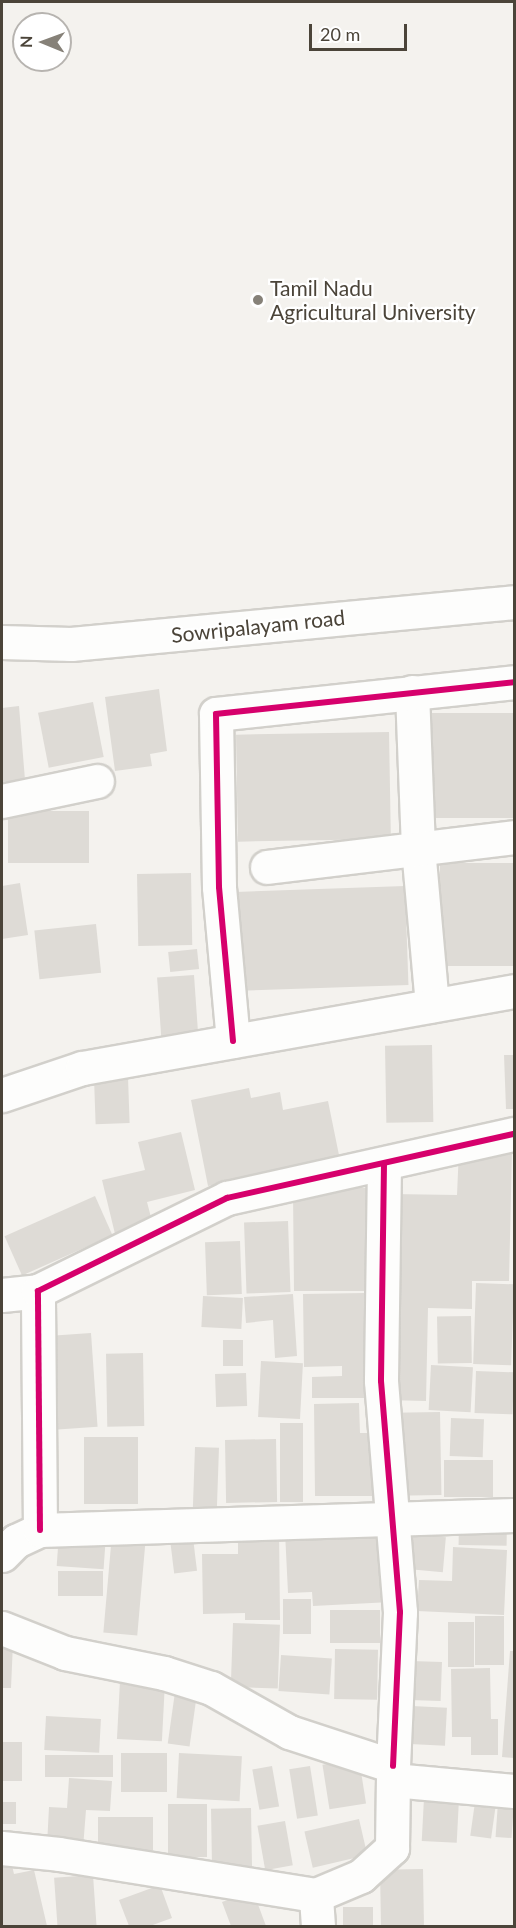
<!DOCTYPE html>
<style>
body{margin:0}
#map{position:relative;width:516px;height:1928px;overflow:hidden;background:#f4f2ee;font-family:Lato,sans-serif}
div>[style]{position:absolute}
.building>*{inset:0;background:#dedbd6;transform-origin:0 0}
.roads{filter:drop-shadow(2px 0 #d2d0cb) drop-shadow(-2px 0 #d2d0cb) drop-shadow(0 2px #d2d0cb) drop-shadow(0 -2px #d2d0cb)}
.minor>*{height:33px;margin:-16.5px;padding:0 16.5px;transform-origin:16.5px;border-radius:16.5px;background:#fdfdfc}
.cycleway>*{height:6px;margin:-3px;padding:0 3px;transform-origin:3px;border-radius:3px;background:#d6006c}
.dots>*{width:16px;height:16px;translate:-50% -50%;box-sizing:border-box;border:3px solid #fff;border-radius:50%}
span{translate:-50% -50%;white-space:nowrap;text-align:center;line-height:1.15;-webkit-text-stroke:4.5px #fff;paint-order:stroke}
.poi-label{font-size:21px;color:#4b4439}
.left{translate:0 -50%;text-align:left}
.street-label{font-size:21px;color:#4b4439}
.frame{position:absolute;inset:0;border:3px solid #4b4439;pointer-events:none}
.north{position:absolute;left:12px;top:12px;width:60px;height:60px;box-sizing:border-box;background:#fff;border:2px solid #b7b4b0;border-radius:50%;rotate:271deg;font-size:16px;font-weight:700;line-height:24px;text-align:center;color:#4b4439}
.north::after{content:'';display:block;margin:auto;width:21px;height:27px;background:#868178;clip-path:polygon(50% 0,100% 100%,50% 72%,0 100%)}
.scale{position:absolute;left:309px;top:24px;width:98px;height:27px;box-sizing:border-box;border:3px solid #4b4439;border-top:0;padding-left:8px;font-size:18px;line-height:21px;white-space:nowrap;color:#4b4439;-webkit-text-stroke:4px #fff;paint-order:stroke}
</style>
<div id="map">
<div class="building">
<div style="clip-path:polygon(159px 689px,167px 751px,150px 754px,152px 766px,115px 771px,105px 697px)"></div>
<div style="left:93px;top:702px;width:56px;height:56px;rotate:79deg"></div>
<div style="clip-path:polygon(19px 706px,25px 780px,2px 782px,2px 708px)"></div>
<div style="left:514px;top:713px;width:105px;height:82px;rotate:90deg"></div>
<div style="left:389px;top:732px;width:107px;height:153px;rotate:89deg"></div>
<div style="left:89px;top:811px;width:52px;height:81px;rotate:90deg"></div>
<div style="left:514px;top:863px;width:103px;height:74px;rotate:90deg"></div>
<div style="left:191px;top:873px;width:72px;height:54px;rotate:89deg"></div>
<div style="clip-path:polygon(20px 883px,28px 935px,2px 939px,2px 886px)"></div>
<div style="left:405px;top:886px;width:99px;height:170px;rotate:88deg"></div>
<div style="left:96px;top:924px;width:49px;height:62px;rotate:84deg"></div>
<div style="left:197px;top:949px;width:20px;height:29px;rotate:84deg"></div>
<div style="left:194px;top:975px;width:65px;height:37px;rotate:86deg"></div>
<div style="left:432px;top:1045px;width:77px;height:47px;rotate:89deg"></div>
<div style="clip-path:polygon(504px 1055px,514px 1055px,514px 1109px,506px 1109px)"></div>
<div style="left:128px;top:1077px;width:46px;height:34px;rotate:88deg"></div>
<div style="clip-path:polygon(249px 1088px,251px 1098px,280px 1092px,283px 1110px,328px 1101px,340px 1160px,208px 1186px,191px 1100px)"></div>
<div style="clip-path:polygon(181px 1132px,195px 1190px,147px 1202px,153px 1225px,115px 1234px,102px 1180px,145px 1170px,138px 1142px)"></div>
<div style="clip-path:polygon(459px 1149px,512px 1151px,509px 1281px,472px 1281px,472px 1309px,428px 1308px,426px 1401px,386px 1400px,392px 1194px,457px 1195px)"></div>
<div style="clip-path:polygon(340px 1188px,373px 1188px,373px 1291px,294px 1291px,293px 1192px,340px 1192px)"></div>
<div style="left:95px;top:1196px;width:43px;height:99px;rotate:66deg"></div>
<div style="left:288px;top:1221px;width:71px;height:44px;rotate:88deg"></div>
<div style="left:240px;top:1241px;width:53px;height:35px;rotate:88deg"></div>
<div style="left:476px;top:1283px;width:38px;height:81px;rotate:2deg"></div>
<div style="clip-path:polygon(364px 1293px,365px 1398px,312px 1398px,312px 1377px,342px 1376px,342px 1366px,304px 1367px,303px 1294px)"></div>
<div style="clip-path:polygon(293px 1294px,297px 1356px,275px 1358px,273px 1320px,246px 1323px,244px 1297px)"></div>
<div style="left:203px;top:1296px;width:40px;height:31px;rotate:3deg"></div>
<div style="left:471px;top:1316px;width:47px;height:34px;rotate:89deg"></div>
<div style="left:91px;top:1333px;width:94px;height:47px;rotate:86deg"></div>
<div style="left:243px;top:1340px;width:26px;height:20px;rotate:90deg"></div>
<div style="left:143px;top:1353px;width:73px;height:37px;rotate:89deg"></div>
<div style="left:261px;top:1361px;width:42px;height:56px;rotate:3deg"></div>
<div style="left:431px;top:1365px;width:42px;height:45px;rotate:3deg"></div>
<div style="left:476px;top:1371px;width:38px;height:42px;rotate:2deg"></div>
<div style="left:246px;top:1373px;width:33px;height:31px;rotate:88deg"></div>
<div style="clip-path:polygon(359px 1403px,360px 1433px,372px 1433px,373px 1496px,315px 1496px,314px 1404px)"></div>
<div style="left:440px;top:1412px;width:83px;height:46px;rotate:89deg"></div>
<div style="left:451px;top:1418px;width:33px;height:38px;rotate:2deg"></div>
<div style="left:303px;top:1423px;width:79px;height:23px;rotate:90deg"></div>
<div style="left:138px;top:1437px;width:67px;height:54px;rotate:90deg"></div>
<div style="left:276px;top:1439px;width:63px;height:51px;rotate:89deg"></div>
<div style="left:195px;top:1447px;width:24px;height:60px;rotate:2deg"></div>
<div style="left:493px;top:1460px;width:37px;height:49px;rotate:90deg"></div>
<div style="left:459px;top:1521px;width:48px;height:24px;rotate:1deg"></div>
<div style="clip-path:polygon(238px 1526px,279px 1526px,280px 1620px,245px 1620px,245px 1613px,203px 1614px,202px 1554px,238px 1554px)"></div>
<div style="clip-path:polygon(387px 1527px,391px 1602px,313px 1606px,312px 1592px,288px 1593px,285px 1532px)"></div>
<div style="left:59px;top:1533px;width:47px;height:33px;rotate:4deg"></div>
<div style="left:112px;top:1534px;width:34px;height:99px;rotate:5deg"></div>
<div style="left:408px;top:1534px;width:38px;height:35px;rotate:5deg"></div>
<div style="left:193px;top:1538px;width:33px;height:23px;rotate:83deg"></div>
<div style="clip-path:polygon(453px 1547px,507px 1550px,504px 1615px,417px 1611px,419px 1580px,452px 1581px)"></div>
<div style="left:58px;top:1571px;width:45px;height:25px"></div>
<div style="left:283px;top:1599px;width:28px;height:35px"></div>
<div style="left:330px;top:1610px;width:50px;height:33px"></div>
<div style="left:475px;top:1616px;width:29px;height:49px"></div>
<div style="left:448px;top:1622px;width:26px;height:45px"></div>
<div style="left:233px;top:1623px;width:47px;height:64px;rotate:2deg"></div>
<div style="clip-path:polygon(2px 1642px,13px 1643px,11px 1688px,2px 1688px)"></div>
<div style="left:335px;top:1649px;width:43px;height:50px;rotate:1deg"></div>
<div style="clip-path:polygon(510px 1651px,514px 1651px,514px 1758px,502px 1757px)"></div>
<div style="left:281px;top:1655px;width:51px;height:36px;rotate:4deg"></div>
<div style="left:411px;top:1661px;width:31px;height:39px;rotate:2deg"></div>
<div style="clip-path:polygon(490px 1668px,491px 1719px,498px 1719px,498px 1755px,471px 1755px,471px 1737px,452px 1737px,451px 1669px)"></div>
<div style="left:120px;top:1681px;width:45px;height:58px;rotate:3deg"></div>
<div style="left:175px;top:1692px;width:22px;height:52px;rotate:8deg"></div>
<div style="left:412px;top:1706px;width:35px;height:38px;rotate:3deg"></div>
<div style="left:46px;top:1716px;width:55px;height:34px;rotate:3deg"></div>
<div style="left:2px;top:1742px;width:20px;height:39px"></div>
<div style="left:167px;top:1753px;width:39px;height:46px;rotate:90deg"></div>
<div style="left:179px;top:1753px;width:63px;height:45px;rotate:3deg"></div>
<div style="left:45px;top:1755px;width:68px;height:22px"></div>
<div style="left:359px;top:1759px;width:45px;height:37px;rotate:81deg"></div>
<div style="left:272px;top:1766px;width:41px;height:20px;rotate:80deg"></div>
<div style="left:310px;top:1766px;width:50px;height:21px;rotate:81deg"></div>
<div style="clip-path:polygon(69px 1778px,112px 1781px,110px 1811px,86px 1810px,83px 1848px,47px 1845px,49px 1807px,67px 1808px)"></div>
<div style="left:424px;top:1798px;width:35px;height:43px;rotate:3deg"></div>
<div style="left:2px;top:1802px;width:14px;height:22px"></div>
<div style="left:475px;top:1802px;width:21px;height:34px;rotate:8deg"></div>
<div style="left:498px;top:1802px;width:16px;height:35px;rotate:4deg"></div>
<div style="left:168px;top:1804px;width:39px;height:53px"></div>
<div style="left:251px;top:1808px;width:65px;height:40px;rotate:89deg"></div>
<div style="left:98px;top:1817px;width:55px;height:33px"></div>
<div style="left:359px;top:1819px;width:37px;height:56px;rotate:77deg"></div>
<div style="left:285px;top:1821px;width:45px;height:28px;rotate:80deg"></div>
<div style="clip-path:polygon(9px 1853px,14px 1874px,34px 1870px,47px 1926px,2px 1926px,2px 1855px)"></div>
<div style="left:423px;top:1869px;width:57px;height:43px;rotate:89deg"></div>
<div style="left:93px;top:1875px;width:51px;height:39px;rotate:86deg"></div>
<div style="clip-path:polygon(160px 1885px,172px 1918px,150px 1926px,129px 1926px,119px 1900px)"></div>
<div style="clip-path:polygon(253px 1891px,266px 1926px,231px 1926px,222px 1902px)"></div>
<div style="left:373px;top:1907px;width:19px;height:30px;rotate:90deg"></div>
</div>
<div class="roads">
<div class="minor">
<div style="left:2px;top:642px;width:69px;rotate:1.7deg"></div>
<div style="left:71px;top:644px;width:445px;rotate:-5.4deg"></div>
<div style="left:412px;top:692px;width:156px;rotate:87.8deg"></div>
<div style="left:418px;top:848px;width:158px;rotate:84.9deg"></div>
<div style="left:2px;top:801px;width:97px;rotate:-11.9deg"></div>
<div style="left:267px;top:867px;width:249px;rotate:-6.9deg"></div>
<div style="left:233px;top:1041px;width:155px;rotate:-95.2deg"></div>
<div style="left:219px;top:887px;width:173px;rotate:-91deg"></div>
<div style="left:216px;top:714px;width:300px;rotate:-6.1deg"></div>
<div style="left:2px;top:1095px;width:84px;rotate:-18.6deg"></div>
<div style="left:82px;top:1068px;width:439px;rotate:-10.1deg"></div>
<div style="left:384px;top:1164px;width:217px;rotate:90.8deg"></div>
<div style="left:381px;top:1381px;width:232px;rotate:85.3deg"></div>
<div style="left:400px;top:1612px;width:154px;rotate:92.6deg"></div>
<div style="left:2px;top:1295px;width:36px;rotate:-6deg"></div>
<div style="left:40px;top:1530px;width:239px;rotate:-90.5deg"></div>
<div style="left:38px;top:1291px;width:211px;rotate:-26.2deg"></div>
<div style="left:227px;top:1198px;width:294px;rotate:-12.6deg"></div>
<div style="left:2px;top:1555px;width:20px;rotate:-45deg"></div>
<div style="left:16px;top:1541px;width:26px;rotate:-25deg"></div>
<div style="left:40px;top:1530px;width:474px;rotate:-1.8deg"></div>
<div style="left:2px;top:1628px;width:68px;rotate:21.6deg"></div>
<div style="left:65px;top:1653px;width:101px;rotate:11.4deg"></div>
<div style="left:164px;top:1673px;width:49px;rotate:17.7deg"></div>
<div style="left:211px;top:1688px;width:90px;rotate:29.4deg"></div>
<div style="left:289px;top:1732px;width:109px;rotate:18.1deg"></div>
<div style="left:393px;top:1766px;width:14px;rotate:90deg"></div>
<div style="left:2px;top:1848px;width:57px;rotate:6deg"></div>
<div style="left:59px;top:1854px;width:260px;rotate:9.1deg"></div>
<div style="left:318px;top:1926px;width:31px;rotate:-94deg"></div>
<div style="left:316px;top:1895px;width:49px;rotate:-22.9deg"></div>
<div style="left:361px;top:1876px;width:42px;rotate:-42.1deg"></div>
<div style="left:392px;top:1848px;width:68px;rotate:-89.2deg"></div>
<div style="left:393px;top:1780px;width:121px;rotate:5.2deg"></div>
</div>
</div>
<div class="cycleway">
<div style="left:233px;top:1041px;width:155px;rotate:-95.2deg"></div>
<div style="left:219px;top:887px;width:173px;rotate:-91deg"></div>
<div style="left:216px;top:714px;width:300px;rotate:-6.1deg"></div>
<div style="left:384px;top:1164px;width:217px;rotate:90.8deg"></div>
<div style="left:381px;top:1381px;width:232px;rotate:85.3deg"></div>
<div style="left:400px;top:1612px;width:154px;rotate:92.6deg"></div>
<div style="left:40px;top:1530px;width:239px;rotate:-90.5deg"></div>
<div style="left:38px;top:1291px;width:211px;rotate:-26.2deg"></div>
<div style="left:227px;top:1198px;width:294px;rotate:-12.6deg"></div>
</div>
<div class="dots">
<div style="left:258px;top:300px;background:#868178"></div>
</div>
<div class="poi-label">
<span class="left" style="left:270px;top:300px">Tamil Nadu<br>Agricultural University</span>
</div>
<div class="street-label">
<span style="left:258px;top:626px;rotate:-6deg">Sowripalayam road</span>
</div>
<div class="frame"></div>
<div class="north">N</div>
<div class="scale">20 m</div>
</div>
